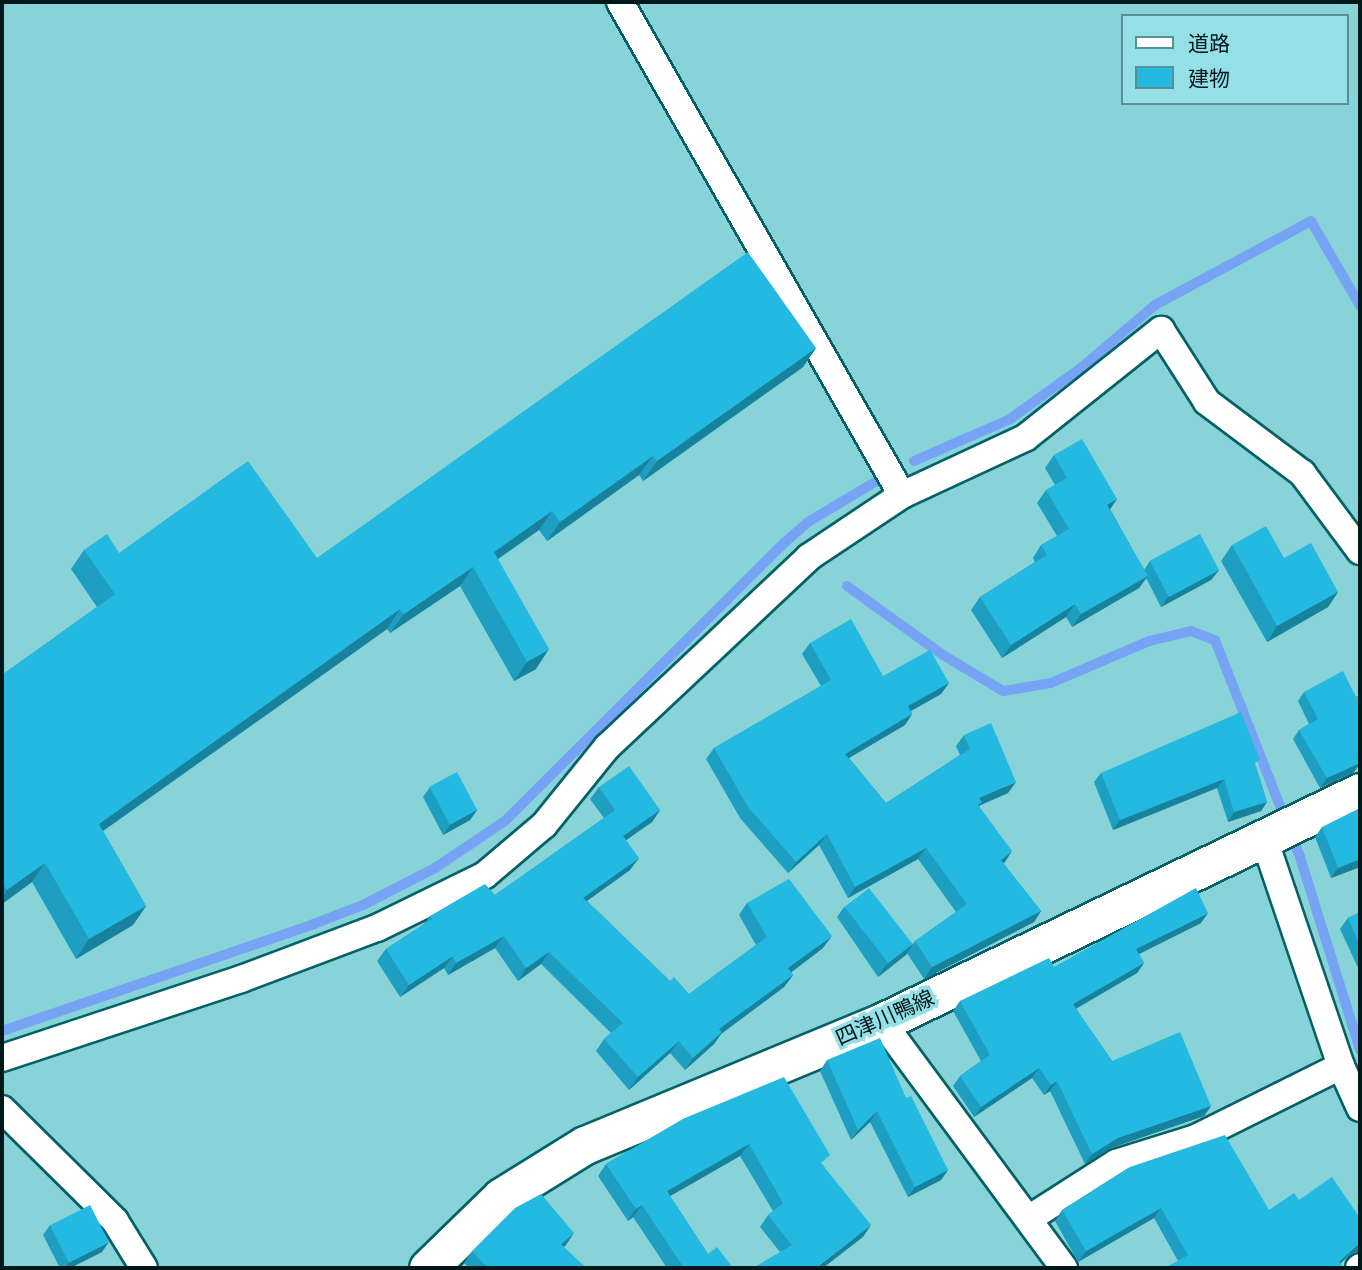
<!DOCTYPE html>
<meta charset="utf-8">
<style>
body{margin:0}
#map{position:relative;width:1362px;height:1270px;overflow:hidden;background:#87d3d8;font-family:"DM Sans","Noto Sans JP",sans-serif}
div>[style]{position:absolute}
.stream>*{height:10px;margin:-5px;padding:0 5px;transform-origin:5px;border-radius:5px;background:#76a3f3}
.roads{filter:drop-shadow(2px 0 #046267) drop-shadow(-2px 0 #046267) drop-shadow(0 2px #046267) drop-shadow(0 -2px #046267)}
.minor>*{height:26px;margin:-13px;padding:0 13px;transform-origin:13px;border-radius:13px;background:#fff}
.secondary>*{height:37px;margin:-18.5px;padding:0 18.5px;transform-origin:18.5px;border-radius:18.5px;background:#fff}
.wall>*{inset:0;background:#1e9fc1}
.shaded-wall>*{inset:0;background:#18829d}
.building>*{inset:0;background:#23b9e0;transform-origin:0 0}
span{translate:-50% -50%;white-space:nowrap;text-align:center;line-height:1.15;-webkit-text-stroke:7px #94e0e6;paint-order:stroke}
.street-label{font-size:21px;color:#01181a}
.frame{position:absolute;inset:0;border:4px solid #01181a;pointer-events:none}
.legend{position:absolute;left:1121px;top:14px;width:228px;height:91px;box-sizing:border-box;background:#94e0e6;border:2px solid #599094;margin:0;padding:9px 12px;list-style:none;font-size:21px;color:#01181a}
.legend li{display:flex;align-items:center;gap:14px;height:35px}
.legend b{width:35px;border:2px solid #599094}
</style>
<div id="map">
<div class="stream">
<div style="left:914px;top:461px;width:105px;rotate:-23.6deg"></div>
<div style="left:1010px;top:419px;width:89px;rotate:-35.8deg"></div>
<div style="left:1082px;top:367px;width:96px;rotate:-40.3deg"></div>
<div style="left:1155px;top:305px;width:177px;rotate:-28.3deg"></div>
<div style="left:1311px;top:221px;width:98px;rotate:60deg"></div>
<div style="left:847px;top:586px;width:118px;rotate:35.7deg"></div>
<div style="left:943px;top:655px;width:70px;rotate:31deg"></div>
<div style="left:1003px;top:691px;width:49px;rotate:-9.5deg"></div>
<div style="left:1051px;top:683px;width:107px;rotate:-23.2deg"></div>
<div style="left:1149px;top:641px;width:43px;rotate:-13.4deg"></div>
<div style="left:1191px;top:631px;width:26px;rotate:21deg"></div>
<div style="left:1215px;top:640px;width:233px;rotate:68.6deg"></div>
<div style="left:1300px;top:857px;width:202px;rotate:72.7deg"></div>
<div style="left:2px;top:1031px;width:327px;rotate:-18.9deg"></div>
<div style="left:311px;top:925px;width:56px;rotate:-21deg"></div>
<div style="left:363px;top:905px;width:81px;rotate:-27.2deg"></div>
<div style="left:435px;top:868px;width:84px;rotate:-33.9deg"></div>
<div style="left:505px;top:821px;width:394px;rotate:-44.9deg"></div>
<div style="left:784px;top:543px;width:32px;rotate:-41deg"></div>
<div style="left:808px;top:522px;width:78px;rotate:-30.8deg"></div>
</div>
<div class="roads">
<div class="minor">
<div style="left:620px;top:2px;width:568px;rotate:60.23deg"></div>
<div style="left:902px;top:495px;width:136px;rotate:-24.9deg"></div>
<div style="left:1025px;top:438px;width:174px;rotate:-38.5deg"></div>
<div style="left:1161px;top:330px;width:85px;rotate:57.4deg"></div>
<div style="left:1207px;top:402px;width:119px;rotate:36.8deg"></div>
<div style="left:1302px;top:473px;width:97px;rotate:53.4deg"></div>
<div style="left:882px;top:1022px;width:306px;rotate:53.5deg"></div>
<div style="left:2px;top:1058px;width:252px;rotate:-18.3deg"></div>
<div style="left:241px;top:979px;width:145px;rotate:-20.6deg"></div>
<div style="left:377px;top:928px;width:120px;rotate:-26.1deg"></div>
<div style="left:485px;top:875px;width:77px;rotate:-40.3deg"></div>
<div style="left:544px;top:825px;width:100px;rotate:-51.1deg"></div>
<div style="left:607px;top:747px;width:277px;rotate:-43.2deg"></div>
<div style="left:809px;top:557px;width:112px;rotate:-33.7deg"></div>
<div style="left:1341px;top:1066px;width:46px;rotate:65.7deg"></div>
<div style="left:2px;top:1109px;width:159px;rotate:44.7deg"></div>
<div style="left:115px;top:1221px;width:55px;rotate:58.3deg"></div>
<div style="left:1030px;top:1218px;width:102px;rotate:-32.6deg"></div>
<div style="left:1116px;top:1163px;width:84px;rotate:-17.4deg"></div>
<div style="left:1196px;top:1138px;width:162px;rotate:-26.4deg"></div>
<div style="left:1341px;top:1066px;width:240px;rotate:-108.7deg"></div>
<div style="left:1359px;top:1268px;width:1px;rotate:-45deg"></div>
</div>
<div class="secondary">
<div style="left:428px;top:1268px;width:102px;rotate:-44.2deg"></div>
<div style="left:501px;top:1197px;width:99px;rotate:-31.8deg"></div>
<div style="left:585px;top:1145px;width:321px;rotate:-22.5deg"></div>
<div style="left:882px;top:1022px;width:530px;rotate:-25.7deg"></div>
</div>
</div>
<div class="wall">
<div style="clip-path:polygon(816px 348px,803px 367px,643px 481px,639px 475px,547px 541px,539px 530px,498px 559px,536px 669px,514px 681px,460px 586px,390px 633px,387px 629px,103px 831px,146px 906px,133px 925px,76px 959px,32px 882px,2px 904px,2px 675px,97px 607px,71px 569px,84px 550px,119px 553px,317px 558px)"></div>
<div style="clip-path:polygon(1054px 455px,1117px 499px,1110px 509px,1144px 570px,1150px 561px,1219px 570px,1211px 580px,1161px 607px,1146px 578px,1139px 588px,1072px 627px,1066px 617px,1002px 658px,971px 610px,980px 597px,1035px 562px,1033px 558px,1041px 545px,1057px 536px,1037px 503px,1046px 490px,1055px 485px,1045px 468px)"></div>
<div style="clip-path:polygon(1232px 545px,1284px 558px,1338px 592px,1328px 607px,1267px 642px,1221px 561px)"></div>
<div style="clip-path:polygon(810px 643px,883px 676px,949px 683px,941px 694px,911px 711px,912px 714px,905px 725px,849px 758px,886px 803px,960px 755px,956px 746px,964px 735px,1008px 793px,979px 806px,1005px 862px,1003px 863px,1041px 911px,1034px 922px,924px 979px,907px 953px,878px 977px,837px 917px,844px 907px,913px 944px,915px 941px,956px 912px,918px 859px,848px 898px,819px 845px,788px 873px,740px 818px,706px 759px,714px 748px,821px 686px,802px 654px)"></div>
<div style="clip-path:polygon(1304px 692px,1356px 697px,1360px 695px,1360px 757px,1359px 758px,1360px 764px,1354px 772px,1320px 788px,1293px 739px,1299px 730px,1309px 724px,1298px 701px)"></div>
<div style="clip-path:polygon(1256px 767px,1267px 802px,1261px 811px,1228px 822px,1217px 788px,1113px 830px,1094px 782px,1101px 773px)"></div>
<div style="clip-path:polygon(430px 787px,477px 810px,470px 820px,443px 835px,423px 797px)"></div>
<div style="clip-path:polygon(599px 787px,660px 810px,652px 822px,626px 840px,630px 870px,587px 901px,670px 981px,689px 994px,756px 945px,739px 915px,747px 903px,823px 948px,791px 972px,793px 975px,784px 987px,721px 1034px,714px 1044px,685px 1070px,670px 1053px,629px 1090px,596px 1051px,604px 1039px,611px 1033px,541px 964px,518px 981px,495px 948px,448px 975px,444px 968px,400px 997px,377px 961px,386px 949px,424px 924px,430px 916px,495px 895px,604px 818px,590px 799px)"></div>
<div style="clip-path:polygon(1322px 827px,1360px 867px,1331px 878px,1315px 837px)"></div>
<div style="clip-path:polygon(1360px 912px,1360px 972px,1340px 929px,1348px 918px)"></div>
<div style="clip-path:polygon(1201px 923px,1139px 954px,1144px 963px,1137px 973px,1076px 1009px,1112px 1061px,1211px 1106px,1204px 1116px,1111px 1148px,1085px 1164px,1050px 1091px,1044px 1095px,1032px 1078px,974px 1117px,953px 1086px,960px 1076px,981px 1061px,953px 1011px,960px 1001px,1054px 967px)"></div>
<div style="clip-path:polygon(827px 1060px,906px 1098px,948px 1170px,941px 1180px,908px 1197px,870px 1122px,851px 1140px,820px 1071px)"></div>
<div style="clip-path:polygon(685px 1118px,823px 1165px,863px 1237px,780px 1252px,760px 1227px,768px 1215px,773px 1211px,740px 1156px,670px 1196px,708px 1254px,733px 1268px,667px 1268px,633px 1217px,628px 1221px,598px 1176px,606px 1164px)"></div>
<div style="clip-path:polygon(1130px 1167px,1269px 1210px,1299px 1200px,1349px 1255px,1340px 1264px,1178px 1261px,1154px 1218px,1078px 1262px,1055px 1221px,1062px 1210px)"></div>
<div style="clip-path:polygon(50px 1225px,102px 1252px,70px 1268px,60px 1268px,43px 1235px)"></div>
<div style="clip-path:polygon(566px 1245px,563px 1247px,586px 1268px,469px 1268px,464px 1263px,472px 1251px)"></div>
</div>
<div class="shaded-wall">
<div style="clip-path:polygon(816px 348px,803px 367px,643px 481px,657px 461px)"></div>
<div style="clip-path:polygon(653px 456px,639px 475px,547px 541px,560px 522px)"></div>
<div style="clip-path:polygon(1117px 499px,1109px 511px,1107px 505px)"></div>
<div style="clip-path:polygon(552px 511px,539px 530px,481px 571px,494px 552px)"></div>
<div style="clip-path:polygon(473px 567px,460px 586px,390px 633px,404px 614px)"></div>
<div style="clip-path:polygon(1219px 570px,1211px 580px,1161px 607px,1168px 597px)"></div>
<div style="clip-path:polygon(1148px 576px,1139px 588px,1072px 627px,1081px 614px)"></div>
<div style="clip-path:polygon(1338px 592px,1328px 607px,1267px 642px,1277px 626px)"></div>
<div style="clip-path:polygon(1075px 604px,1066px 617px,1002px 658px,1011px 645px)"></div>
<div style="clip-path:polygon(400px 609px,387px 629px,86px 843px,99px 824px)"></div>
<div style="clip-path:polygon(549px 649px,536px 669px,514px 681px,527px 662px)"></div>
<div style="clip-path:polygon(949px 683px,941px 694px,900px 717px,908px 706px)"></div>
<div style="clip-path:polygon(912px 714px,905px 725px,837px 765px,845px 754px)"></div>
<div style="clip-path:polygon(1360px 763px,1354px 772px,1320px 788px,1327px 778px)"></div>
<div style="clip-path:polygon(1224px 779px,1217px 788px,1113px 830px,1120px 820px)"></div>
<div style="clip-path:polygon(1016px 782px,1008px 793px,980px 805px,974px 813px,979px 798px)"></div>
<div style="clip-path:polygon(1267px 802px,1261px 811px,1228px 822px,1234px 812px)"></div>
<div style="clip-path:polygon(477px 810px,470px 820px,443px 835px,450px 825px)"></div>
<div style="clip-path:polygon(660px 810px,652px 822px,615px 848px,623px 836px)"></div>
<div style="clip-path:polygon(827px 834px,819px 845px,788px 873px,796px 862px)"></div>
<div style="clip-path:polygon(926px 848px,918px 859px,848px 898px,855px 887px)"></div>
<div style="clip-path:polygon(1012px 851px,1005px 862px,993px 871px,1001px 860px)"></div>
<div style="clip-path:polygon(639px 858px,630px 870px,574px 910px,583px 898px)"></div>
<div style="clip-path:polygon(1360px 859px,1360px 867px,1331px 878px,1338px 868px)"></div>
<div style="clip-path:polygon(45px 863px,32px 882px,2px 904px,2px 898px,7px 890px)"></div>
<div style="clip-path:polygon(146px 906px,133px 925px,76px 959px,89px 939px)"></div>
<div style="clip-path:polygon(1041px 911px,1034px 922px,924px 979px,932px 967px)"></div>
<div style="clip-path:polygon(1208px 913px,1201px 923px,1129px 959px,1136px 949px)"></div>
<div style="clip-path:polygon(504px 936px,495px 948px,448px 975px,456px 963px)"></div>
<div style="clip-path:polygon(832px 936px,823px 948px,780px 981px,788px 968px)"></div>
<div style="clip-path:polygon(913px 944px,906px 955px,878px 977px,885px 966px)"></div>
<div style="clip-path:polygon(549px 952px,541px 964px,518px 981px,526px 968px)"></div>
<div style="clip-path:polygon(453px 956px,444px 968px,400px 997px,409px 985px)"></div>
<div style="clip-path:polygon(1144px 963px,1137px 973px,1066px 1014px,1073px 1004px)"></div>
<div style="clip-path:polygon(793px 975px,784px 987px,721px 1034px,714px 1044px,685px 1070px,693px 1058px,719px 1029px)"></div>
<div style="clip-path:polygon(679px 1041px,670px 1053px,629px 1090px,638px 1077px)"></div>
<div style="clip-path:polygon(1039px 1068px,1032px 1078px,974px 1117px,981px 1107px)"></div>
<div style="clip-path:polygon(1057px 1081px,1050px 1091px,1044px 1095px,1051px 1085px)"></div>
<div style="clip-path:polygon(1211px 1106px,1204px 1116px,1111px 1148px,1085px 1164px,1092px 1154px,1118px 1138px)"></div>
<div style="clip-path:polygon(877px 1111px,870px 1122px,851px 1140px,858px 1130px)"></div>
<div style="clip-path:polygon(749px 1144px,740px 1156px,658px 1203px,667px 1191px)"></div>
<div style="clip-path:polygon(948px 1170px,941px 1180px,908px 1197px,915px 1187px)"></div>
<div style="clip-path:polygon(642px 1205px,633px 1217px,628px 1221px,636px 1209px)"></div>
<div style="clip-path:polygon(1161px 1208px,1154px 1218px,1078px 1262px,1086px 1251px)"></div>
<div style="clip-path:polygon(871px 1225px,863px 1237px,823px 1268px,816px 1268px)"></div>
<div style="clip-path:polygon(574px 1233px,566px 1245px,552px 1256px,561px 1244px)"></div>
<div style="clip-path:polygon(109px 1242px,102px 1252px,70px 1268px,65px 1268px,69px 1262px)"></div>
<div style="clip-path:polygon(1360px 1244px,1360px 1251px,1349px 1255px,1336px 1268px,1339px 1262px,1357px 1245px)"></div>
</div>
<div class="building">
<div style="clip-path:polygon(748px 252px,816px 348px,657px 461px,653px 456px,560px 522px,552px 511px,494px 552px,549px 649px,527px 662px,473px 567px,404px 614px,400px 609px,99px 824px,146px 906px,89px 939px,45px 863px,7px 890px,2px 883px,2px 675px,115px 594px,84px 550px,107px 534px,119px 553px,248px 461px,317px 558px)"></div>
<div style="clip-path:polygon(1082px 439px,1117px 499px,1107px 505px,1148px 576px,1081px 614px,1075px 604px,1011px 645px,980px 597px,1047px 555px,1041px 545px,1069px 529px,1046px 490px,1067px 478px,1054px 455px)"></div>
<div style="clip-path:polygon(1266px 526px,1284px 558px,1311px 543px,1338px 592px,1277px 626px,1232px 545px)"></div>
<div style="left:1200px;top:534px;width:41px;height:57px;rotate:62deg"></div>
<div style="clip-path:polygon(851px 619px,883px 676px,930px 650px,949px 683px,908px 706px,912px 714px,845px 754px,886px 803px,970px 749px,964px 735px,991px 723px,1016px 782px,979px 798px,982px 802px,978px 805px,1012px 851px,1001px 860px,1041px 911px,932px 967px,915px 941px,967px 904px,926px 848px,855px 887px,827px 834px,796px 862px,748px 807px,714px 748px,831px 680px,810px 643px)"></div>
<div style="clip-path:polygon(1343px 671px,1356px 697px,1360px 695px,1360px 752px,1357px 753px,1360px 763px,1327px 778px,1299px 730px,1318px 719px,1304px 692px)"></div>
<div style="clip-path:polygon(1241px 712px,1260px 760px,1255px 763px,1267px 802px,1234px 812px,1224px 779px,1120px 820px,1101px 773px)"></div>
<div style="clip-path:polygon(629px 766px,660px 810px,623px 836px,639px 858px,583px 898px,670px 981px,674px 977px,689px 994px,767px 937px,747px 903px,789px 879px,832px 936px,788px 968px,793px 975px,719px 1029px,722px 1032px,693px 1058px,679px 1041px,638px 1077px,604px 1039px,623px 1023px,549px 952px,526px 968px,504px 936px,456px 963px,453px 956px,409px 985px,386px 949px,432px 919px,430px 916px,485px 884px,495px 895px,615px 810px,599px 787px)"></div>
<div style="left:457px;top:772px;width:43px;height:31px;rotate:62deg"></div>
<div style="clip-path:polygon(1360px 808px,1360px 859px,1338px 868px,1322px 827px)"></div>
<div style="left:869px;top:888px;width:71px;height:31px;rotate:52deg"></div>
<div style="clip-path:polygon(1196px 888px,1208px 913px,1136px 949px,1144px 963px,1073px 1004px,1112px 1061px,1180px 1032px,1211px 1106px,1118px 1138px,1092px 1154px,1057px 1081px,1051px 1085px,1039px 1068px,981px 1107px,960px 1076px,990px 1055px,960px 1001px,1049px 958px,1054px 967px)"></div>
<div style="clip-path:polygon(1360px 912px,1360px 946px,1348px 918px)"></div>
<div style="clip-path:polygon(880px 1038px,906px 1098px,911px 1096px,948px 1170px,915px 1187px,877px 1111px,858px 1130px,827px 1060px)"></div>
<div style="clip-path:polygon(784px 1077px,830px 1155px,821px 1163px,871px 1225px,816px 1268px,753px 1268px,792px 1245px,768px 1215px,783px 1203px,749px 1144px,667px 1191px,708px 1254px,717px 1247px,733px 1268px,684px 1268px,642px 1205px,636px 1209px,606px 1164px,685px 1118px)"></div>
<div style="clip-path:polygon(1225px 1135px,1269px 1210px,1294px 1193px,1299px 1200px,1332px 1177px,1360px 1218px,1360px 1244px,1357px 1245px,1339px 1262px,1342px 1266px,1339px 1268px,1165px 1268px,1188px 1255px,1161px 1208px,1086px 1251px,1062px 1210px,1130px 1167px)"></div>
<div style="clip-path:polygon(541px 1194px,574px 1233px,561px 1244px,586px 1268px,488px 1268px,472px 1251px,515px 1208px)"></div>
<div style="left:90px;top:1205px;width:42px;height:45px;rotate:63deg"></div>
</div>
<div class="street-label">
<span style="left:885px;top:1018px;rotate:-24deg">四津川鴨線</span>
</div>
<div class="frame"></div>
<ul class="legend">
<li><b style="height:9px;background:#fff"></b>道路</li>
<li><b style="height:19px;background:#23b9e0"></b>建物</li>
</ul>
</div>
